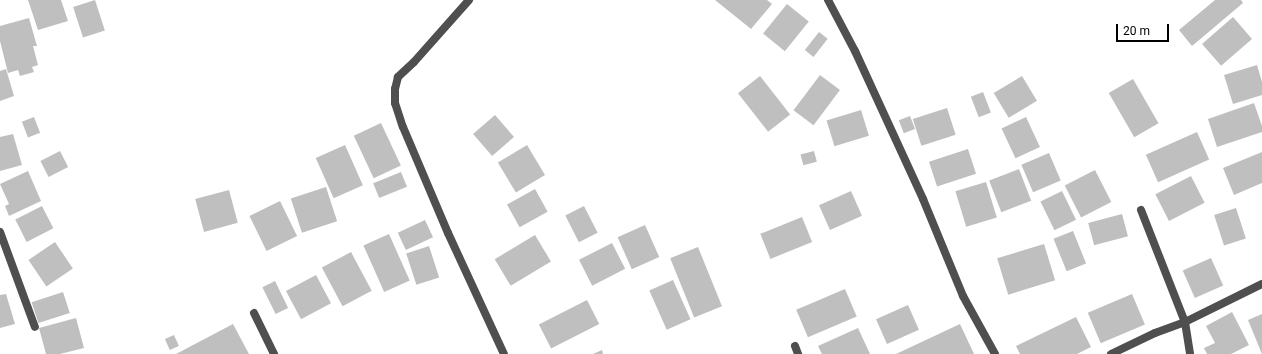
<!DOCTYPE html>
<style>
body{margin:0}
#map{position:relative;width:1262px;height:354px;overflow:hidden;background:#fff;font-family:Roboto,sans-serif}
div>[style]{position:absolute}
.building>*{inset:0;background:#bfbfbf;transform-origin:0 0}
.street>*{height:8px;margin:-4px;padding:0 4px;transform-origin:4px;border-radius:4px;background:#4f4f4f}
span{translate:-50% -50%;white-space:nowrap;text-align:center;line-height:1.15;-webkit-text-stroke:4px #fff;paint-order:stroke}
.scale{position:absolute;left:1116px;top:24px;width:53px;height:18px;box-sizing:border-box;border:2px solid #000;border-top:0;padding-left:5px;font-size:12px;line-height:14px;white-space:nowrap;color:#000;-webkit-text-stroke:3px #fff;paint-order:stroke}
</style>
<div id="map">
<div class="building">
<div style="clip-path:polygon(28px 0,61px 0,68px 21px,38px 30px)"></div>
<div style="left:95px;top:0;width:32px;height:23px;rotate:72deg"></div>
<div style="clip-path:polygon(715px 0,767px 0,772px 4px,751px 29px)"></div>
<div style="clip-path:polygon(1215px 0,1241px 0,1243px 3px,1192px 46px,1179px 30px)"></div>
<div style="left:787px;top:4px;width:28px;height:38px;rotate:39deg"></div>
<div style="left:1233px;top:17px;width:29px;height:41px;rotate:49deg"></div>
<div style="clip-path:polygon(29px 18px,37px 46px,33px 46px,38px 65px,32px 67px,34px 72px,20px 76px,18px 70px,8px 73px,0 41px,0 26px)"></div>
<div style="left:819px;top:32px;width:11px;height:23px;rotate:38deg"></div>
<div style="clip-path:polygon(1257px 65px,1262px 82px,1262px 95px,1233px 104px,1224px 75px)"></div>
<div style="clip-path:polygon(6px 69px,14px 96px,0 101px,0 71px)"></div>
<div style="left:820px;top:75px;width:25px;height:44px;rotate:37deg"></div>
<div style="left:760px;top:76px;width:49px;height:28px;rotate:52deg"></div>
<div style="left:1022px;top:76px;width:29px;height:33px;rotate:59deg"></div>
<div style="left:1133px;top:79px;width:51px;height:28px;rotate:60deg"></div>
<div style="left:983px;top:92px;width:22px;height:13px;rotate:69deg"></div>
<div style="clip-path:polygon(1254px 103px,1262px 126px,1262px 132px,1217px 147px,1208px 119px)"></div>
<div style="left:947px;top:108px;width:28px;height:36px;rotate:72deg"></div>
<div style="left:861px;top:110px;width:27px;height:36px;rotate:73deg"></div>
<div style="left:495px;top:115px;width:29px;height:29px;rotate:49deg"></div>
<div style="left:910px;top:116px;width:14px;height:12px;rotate:69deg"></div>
<div style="left:34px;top:117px;width:17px;height:13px;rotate:69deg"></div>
<div style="left:1026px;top:117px;width:33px;height:27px;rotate:65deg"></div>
<div style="left:381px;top:123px;width:47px;height:30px;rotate:65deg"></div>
<div style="left:1197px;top:132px;width:30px;height:56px;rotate:66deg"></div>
<div style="clip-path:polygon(13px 134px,22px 165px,0 171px,0 137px)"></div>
<div style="left:345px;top:145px;width:44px;height:32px;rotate:66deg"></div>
<div style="left:527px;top:145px;width:35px;height:34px;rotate:59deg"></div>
<div style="left:968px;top:149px;width:26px;height:41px;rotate:72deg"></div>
<div style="left:60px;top:151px;width:18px;height:22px;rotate:63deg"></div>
<div style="left:814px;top:151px;width:11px;height:14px;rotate:75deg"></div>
<div style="clip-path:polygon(1262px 152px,1262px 183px,1234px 195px,1223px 168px)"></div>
<div style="left:1049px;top:153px;width:30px;height:30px;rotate:67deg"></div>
<div style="left:1019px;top:169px;width:34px;height:32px;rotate:69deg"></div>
<div style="left:1095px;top:170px;width:36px;height:34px;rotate:63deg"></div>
<div style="clip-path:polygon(28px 171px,41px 201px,9px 216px,5px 206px,9px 204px,0 184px)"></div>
<div style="left:401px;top:172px;width:16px;height:30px;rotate:68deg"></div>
<div style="left:1191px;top:176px;width:30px;height:40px;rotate:63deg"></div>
<div style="left:986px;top:182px;width:37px;height:32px;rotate:73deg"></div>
<div style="left:326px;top:187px;width:36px;height:37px;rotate:72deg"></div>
<div style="left:535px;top:189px;width:26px;height:32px;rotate:61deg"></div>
<div style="left:229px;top:190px;width:34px;height:35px;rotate:75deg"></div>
<div style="left:851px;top:191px;width:27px;height:35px;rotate:66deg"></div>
<div style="left:1062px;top:191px;width:32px;height:24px;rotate:64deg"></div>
<div style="left:280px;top:201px;width:39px;height:34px;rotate:64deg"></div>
<div style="left:42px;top:206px;width:25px;height:30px;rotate:63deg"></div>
<div style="left:584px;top:206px;width:30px;height:21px;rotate:63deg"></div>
<div style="left:1236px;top:208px;width:32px;height:23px;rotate:72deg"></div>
<div style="left:1122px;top:214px;width:23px;height:35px;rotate:75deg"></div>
<div style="left:802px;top:217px;width:27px;height:45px;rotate:68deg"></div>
<div style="left:425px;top:220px;width:19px;height:30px;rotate:65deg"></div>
<div style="left:645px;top:225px;width:35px;height:30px;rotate:66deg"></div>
<div style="left:1073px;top:231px;width:35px;height:21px;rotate:68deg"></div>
<div style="left:389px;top:234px;width:51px;height:28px;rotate:66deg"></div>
<div style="left:535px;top:235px;width:31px;height:47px;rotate:59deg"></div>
<div style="left:55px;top:242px;width:32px;height:32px;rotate:56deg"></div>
<div style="left:612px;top:243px;width:29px;height:37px;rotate:63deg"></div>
<div style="left:1044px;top:244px;width:38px;height:49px;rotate:73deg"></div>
<div style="left:429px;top:246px;width:33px;height:24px;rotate:72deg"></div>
<div style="left:698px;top:247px;width:64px;height:30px;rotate:68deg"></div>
<div style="left:351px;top:252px;width:44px;height:33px;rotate:62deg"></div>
<div style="left:1211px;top:258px;width:30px;height:31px;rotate:66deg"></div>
<div style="left:316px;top:275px;width:32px;height:34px;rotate:62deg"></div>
<div style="left:673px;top:280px;width:43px;height:26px;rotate:66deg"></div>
<div style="left:275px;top:281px;width:30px;height:14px;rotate:64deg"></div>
<div style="left:845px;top:289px;width:30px;height:53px;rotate:67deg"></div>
<div style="left:63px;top:292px;width:22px;height:33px;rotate:72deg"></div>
<div style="clip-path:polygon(6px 294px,15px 324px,0 328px,0 295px)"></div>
<div style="left:1132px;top:294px;width:33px;height:48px;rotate:67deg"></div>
<div style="left:587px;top:300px;width:27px;height:54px;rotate:63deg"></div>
<div style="left:908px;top:305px;width:27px;height:35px;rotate:66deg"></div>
<div style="clip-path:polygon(1232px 312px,1249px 345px,1231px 354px,1207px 354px,1204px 348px,1215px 343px,1206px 326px)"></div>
<div style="clip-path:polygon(1262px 314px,1262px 354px,1248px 320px)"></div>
<div style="clip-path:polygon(1076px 317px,1091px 347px,1077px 354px,1020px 354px,1016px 346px)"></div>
<div style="clip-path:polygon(76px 318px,84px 348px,60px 354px,46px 354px,39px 328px)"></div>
<div style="clip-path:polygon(233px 324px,249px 354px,176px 354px)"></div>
<div style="clip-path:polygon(960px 324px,974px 354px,896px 354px)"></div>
<div style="clip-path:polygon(858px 328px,870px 354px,822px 354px,818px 346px)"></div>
<div style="left:174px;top:335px;width:12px;height:10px;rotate:66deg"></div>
<div style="clip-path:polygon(602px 350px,603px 354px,593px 354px)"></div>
</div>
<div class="street">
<div style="left:469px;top:0;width:83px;rotate:131.6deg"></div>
<div style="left:414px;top:62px;width:22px;rotate:137deg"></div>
<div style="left:398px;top:77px;width:12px;rotate:104deg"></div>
<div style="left:395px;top:89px;width:14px;rotate:90deg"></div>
<div style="left:395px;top:103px;width:25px;rotate:72deg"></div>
<div style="left:403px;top:127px;width:115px;rotate:67deg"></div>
<div style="left:448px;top:233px;width:133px;rotate:65.2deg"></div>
<div style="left:828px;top:0;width:58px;rotate:62.1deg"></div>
<div style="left:855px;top:51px;width:163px;rotate:65.3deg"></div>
<div style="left:923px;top:199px;width:105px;rotate:67.6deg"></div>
<div style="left:963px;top:296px;width:66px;rotate:61.1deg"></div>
<div style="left:1141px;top:210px;width:120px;rotate:68.6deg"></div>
<div style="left:1185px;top:322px;width:32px;rotate:81deg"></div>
<div style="left:0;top:232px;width:101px;rotate:69.8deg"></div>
<div style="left:254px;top:313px;width:46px;rotate:64deg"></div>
<div style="left:795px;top:346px;width:9px;rotate:69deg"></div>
<div style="left:1111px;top:354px;width:49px;rotate:-25.5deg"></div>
<div style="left:1155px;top:333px;width:32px;rotate:-20deg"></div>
<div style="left:1185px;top:322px;width:86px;rotate:-26.3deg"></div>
</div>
<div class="scale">20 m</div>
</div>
